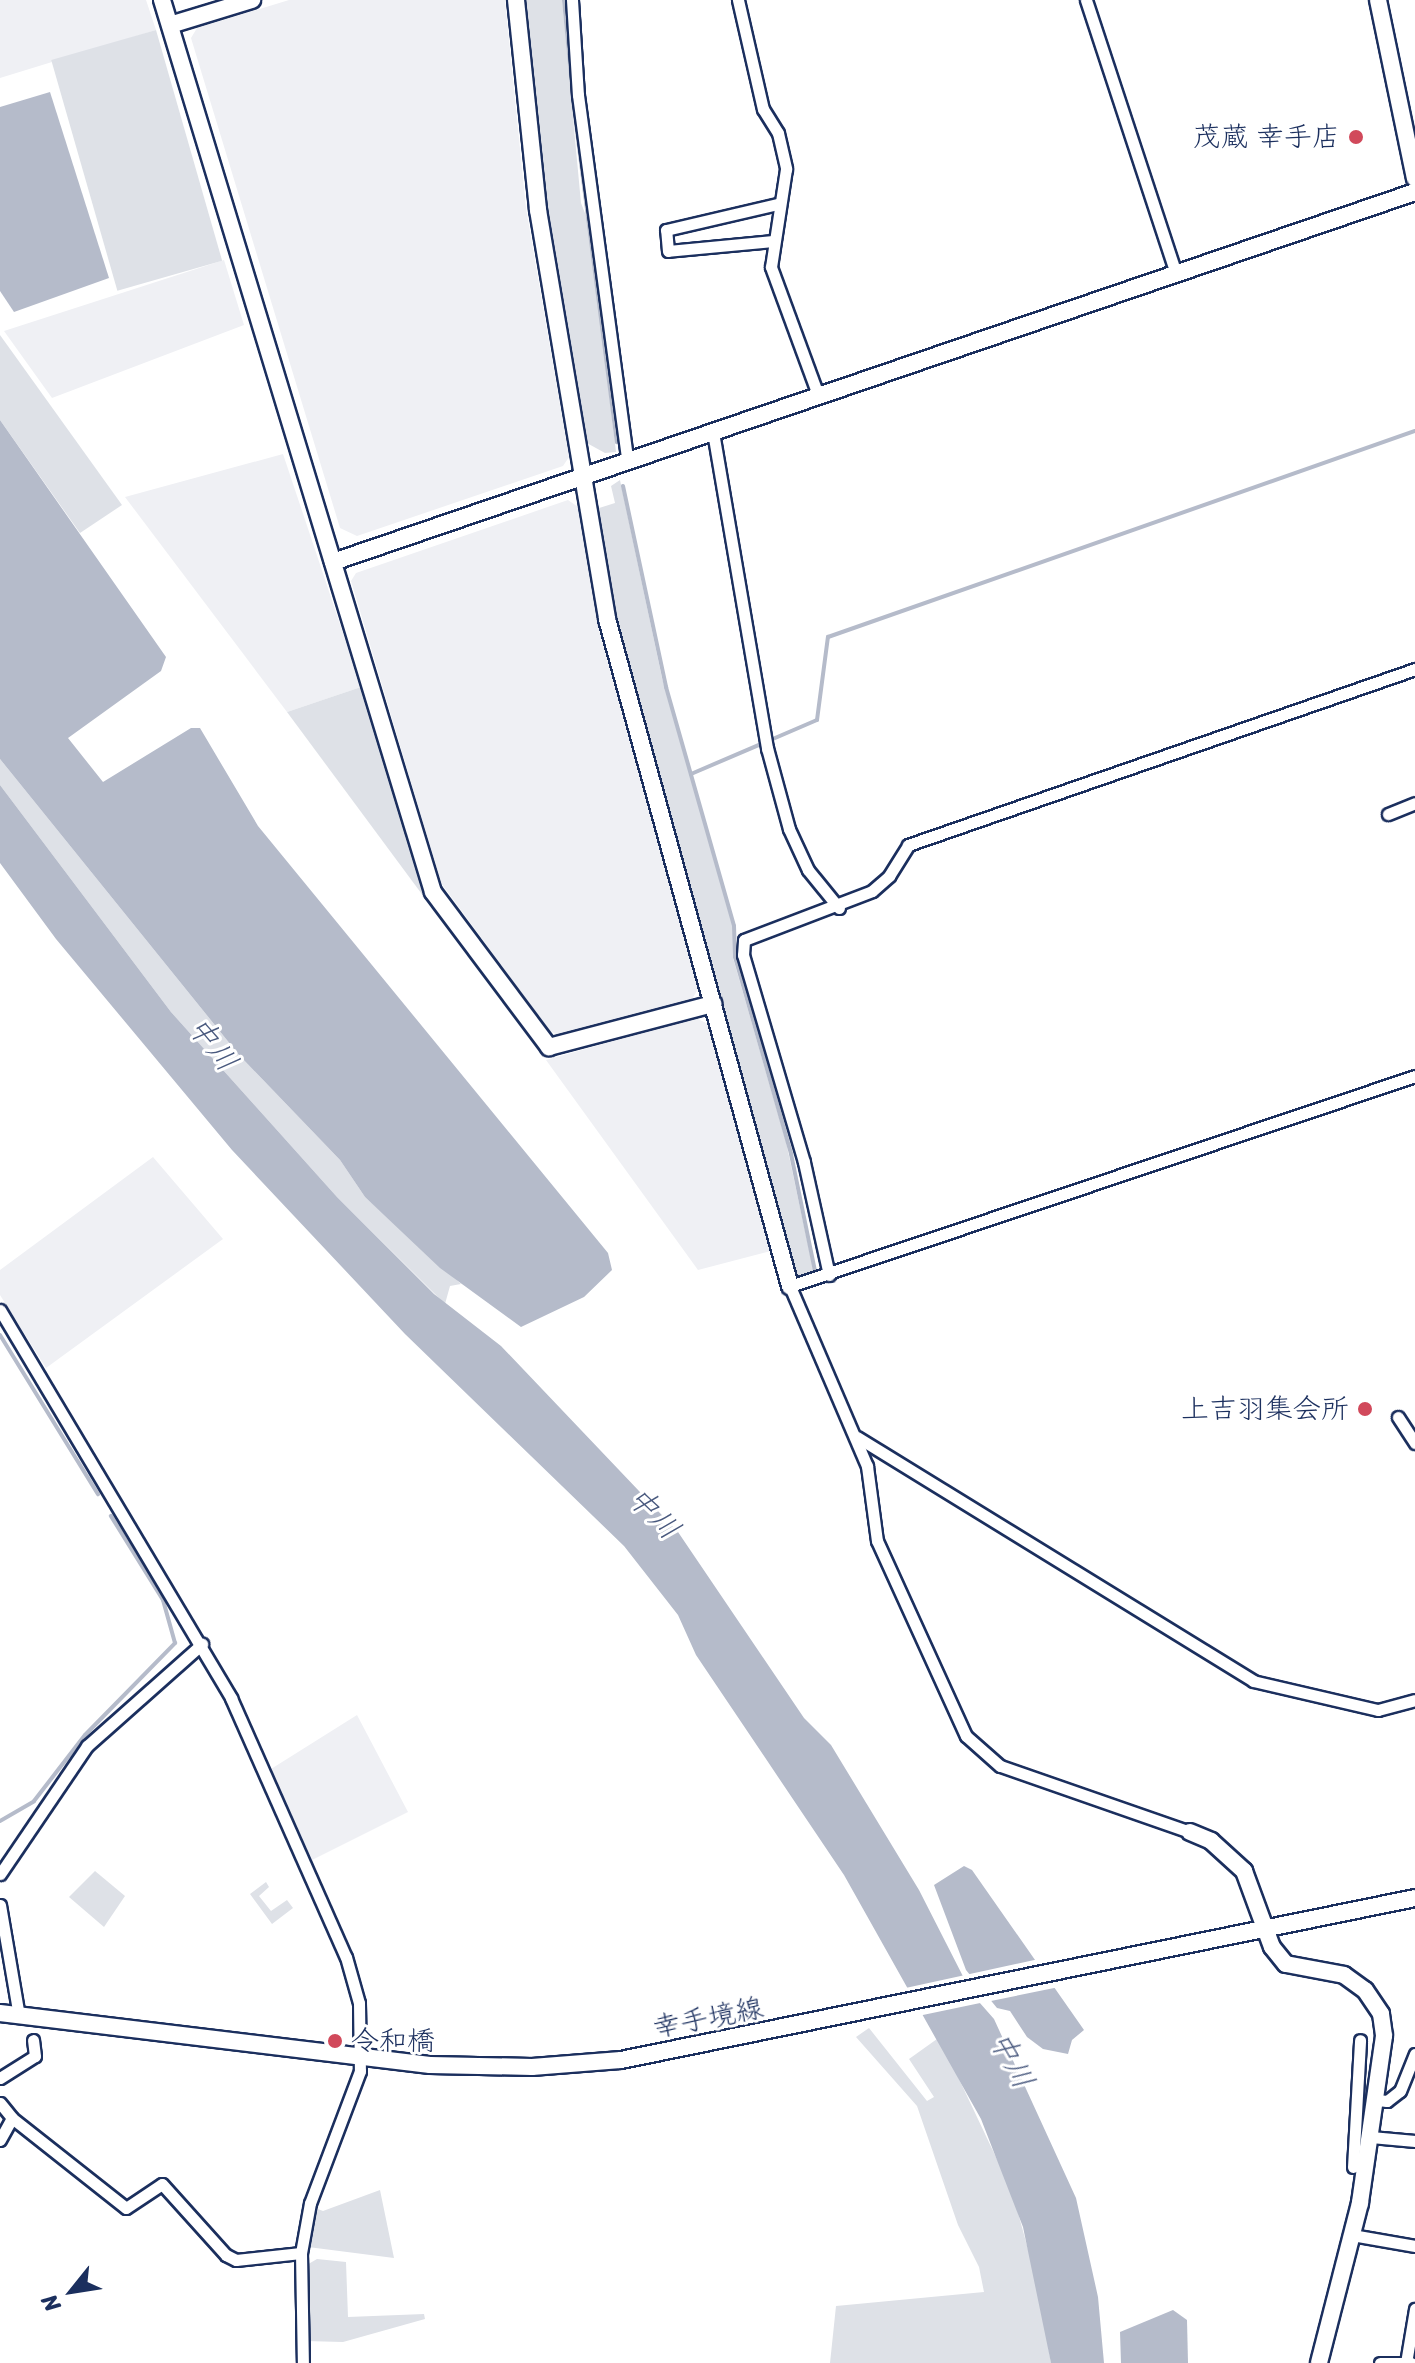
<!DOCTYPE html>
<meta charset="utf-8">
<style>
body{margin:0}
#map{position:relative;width:1415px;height:2363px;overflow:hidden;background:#fff;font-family:Sriracha,"Klee One",sans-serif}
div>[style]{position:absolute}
.built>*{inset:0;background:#eff0f4}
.green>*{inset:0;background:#dee1e7;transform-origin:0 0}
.water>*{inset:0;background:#b5bbca}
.pier>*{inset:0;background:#fff}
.stream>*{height:4px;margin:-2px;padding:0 2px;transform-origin:2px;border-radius:2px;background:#b5bbca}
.roads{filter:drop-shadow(2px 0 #1b2f5e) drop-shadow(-2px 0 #1b2f5e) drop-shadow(0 2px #1b2f5e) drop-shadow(0 -2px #1b2f5e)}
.street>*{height:11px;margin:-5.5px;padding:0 5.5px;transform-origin:5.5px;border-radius:5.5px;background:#fff}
.secondary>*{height:16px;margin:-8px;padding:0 8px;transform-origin:8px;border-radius:8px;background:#fff}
.dots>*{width:22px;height:22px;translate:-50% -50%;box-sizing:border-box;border:4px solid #fff;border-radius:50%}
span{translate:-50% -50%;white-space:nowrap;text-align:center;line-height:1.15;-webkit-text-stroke:6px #fff;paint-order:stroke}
.poi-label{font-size:28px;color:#1b2f5e}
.right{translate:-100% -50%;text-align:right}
.left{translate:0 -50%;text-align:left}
.street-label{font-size:28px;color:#1b2f5e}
.water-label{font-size:30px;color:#49597e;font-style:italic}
.north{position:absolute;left:32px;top:2251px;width:80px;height:80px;-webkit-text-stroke:6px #fff;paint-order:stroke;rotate:240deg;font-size:22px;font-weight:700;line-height:32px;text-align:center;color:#1b2f5e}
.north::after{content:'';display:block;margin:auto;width:28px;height:36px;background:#1b2f5e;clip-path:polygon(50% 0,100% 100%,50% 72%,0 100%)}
</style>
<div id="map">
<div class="built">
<div style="clip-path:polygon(0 0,146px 0,156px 30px,0 78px)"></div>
<div style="clip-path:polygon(289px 0,505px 0,526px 208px,569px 457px,563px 466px,357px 536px,340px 528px,191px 38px,197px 28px)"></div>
<div style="clip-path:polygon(224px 260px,244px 325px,52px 398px,4px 331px)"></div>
<div style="clip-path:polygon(283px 454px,361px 687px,287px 712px,125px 497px)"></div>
<div style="clip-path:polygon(568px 500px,578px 507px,599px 630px,698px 989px,692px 999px,560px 1036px,550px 1031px,441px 883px,351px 581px,356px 573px)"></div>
<div style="clip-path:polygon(696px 1018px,708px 1024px,771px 1251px,698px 1270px,546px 1060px)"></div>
<div style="clip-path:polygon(153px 1157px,223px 1239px,46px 1368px,0 1295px,0 1270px)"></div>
<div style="clip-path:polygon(357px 1715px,408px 1812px,312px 1860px,271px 1769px)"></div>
</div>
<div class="green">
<div style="clip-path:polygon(524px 0,562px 0,581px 203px,588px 221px,616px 452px,605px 453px,585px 442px,548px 218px)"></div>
<div style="left:156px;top:30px;width:240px;height:109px;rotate:74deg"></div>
<div style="clip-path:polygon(0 335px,122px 505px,80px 533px,0 420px)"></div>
<div style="clip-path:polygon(620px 480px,662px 678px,733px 927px,733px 958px,786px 1142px,814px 1273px,802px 1277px,795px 1274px,614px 613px,596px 509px,615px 503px,611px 486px)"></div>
<div style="clip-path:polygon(361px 687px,424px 897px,287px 712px)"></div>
<div style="clip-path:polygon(0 759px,239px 1055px,340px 1160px,365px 1197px,461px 1284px,450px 1286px,445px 1304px,337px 1197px,171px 1012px,0 785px)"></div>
<div style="clip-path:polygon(95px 1871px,125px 1896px,104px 1927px,69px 1897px)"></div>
<div style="clip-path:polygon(266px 1882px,269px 1887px,259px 1896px,271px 1911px,287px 1900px,293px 1908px,272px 1924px,250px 1894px)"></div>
<div style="clip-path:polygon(869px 2028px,927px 2101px,934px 2097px,909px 2059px,937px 2039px,950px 2060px,1012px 2191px,1037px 2282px,1051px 2363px,830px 2363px,836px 2306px,984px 2292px,979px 2267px,958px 2225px,917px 2106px,856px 2037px)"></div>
<div style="clip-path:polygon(380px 2190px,394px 2258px,308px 2247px,315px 2208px,323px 2211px)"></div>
<div style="clip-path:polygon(317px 2259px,346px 2262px,348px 2317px,424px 2314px,425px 2319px,343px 2342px,305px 2341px,305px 2266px)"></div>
</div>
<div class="water">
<div style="clip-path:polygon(50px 92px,109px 278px,14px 312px,0 291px,0 107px)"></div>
<div style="clip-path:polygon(0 420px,166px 657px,161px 671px,68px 738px,103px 782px,191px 728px,200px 728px,258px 826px,608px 1253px,612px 1270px,584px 1297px,521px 1327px,440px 1268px,365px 1197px,340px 1160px,239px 1055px,0 759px)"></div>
<div style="clip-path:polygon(0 785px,171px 1012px,337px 1197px,434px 1294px,501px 1346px,678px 1532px,804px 1718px,831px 1745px,919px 1890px,972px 1994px,994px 2019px,1076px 2198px,1098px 2297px,1104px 2363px,1051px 2363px,1023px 2227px,981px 2119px,844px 1875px,696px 1655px,678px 1615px,624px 1546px,405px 1334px,232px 1150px,56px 939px,0 863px)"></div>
<div style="clip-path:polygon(964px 1866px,972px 1870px,1084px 2030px,1072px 2040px,1068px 2054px,1043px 2049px,1027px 2037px,1010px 2011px,997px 2008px,966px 1970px,934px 1885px)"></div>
<div style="clip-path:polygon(1173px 2310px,1187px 2320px,1188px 2363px,1121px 2363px,1120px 2332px)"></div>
</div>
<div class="pier">
<div style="clip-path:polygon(1039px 1959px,1059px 1987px,986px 2002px,973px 1987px,985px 2002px,918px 2016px,901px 1989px)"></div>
</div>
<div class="stream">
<div style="left:564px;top:0;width:87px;rotate:84.7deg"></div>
<div style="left:573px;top:100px;width:345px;rotate:82.7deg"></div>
<div style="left:623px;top:486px;width:206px;rotate:77.9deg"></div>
<div style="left:666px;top:687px;width:248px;rotate:74.1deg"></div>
<div style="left:734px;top:926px;width:31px;rotate:88deg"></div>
<div style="left:735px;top:957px;width:205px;rotate:74.1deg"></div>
<div style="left:791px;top:1154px;width:119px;rotate:78.4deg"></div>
<div style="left:691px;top:774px;width:137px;rotate:-23.2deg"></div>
<div style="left:817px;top:720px;width:84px;rotate:-82.5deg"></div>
<div style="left:828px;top:637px;width:622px;rotate:-19.34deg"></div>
<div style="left:0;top:1335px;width:187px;rotate:58.4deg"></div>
<div style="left:0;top:1821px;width:39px;rotate:-30deg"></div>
<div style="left:34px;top:1801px;width:83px;rotate:-52.3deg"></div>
<div style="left:85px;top:1735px;width:129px;rotate:-45.6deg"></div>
<div style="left:175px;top:1643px;width:45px;rotate:-105.6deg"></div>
<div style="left:163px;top:1600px;width:99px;rotate:-121.8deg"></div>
</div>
<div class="roads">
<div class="street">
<div style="left:572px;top:0;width:95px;rotate:86.4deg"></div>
<div style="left:578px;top:95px;width:371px;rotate:82.3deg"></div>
<div style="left:738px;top:0;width:112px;rotate:77.1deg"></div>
<div style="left:763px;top:109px;width:28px;rotate:58deg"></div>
<div style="left:778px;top:133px;width:37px;rotate:77deg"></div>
<div style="left:786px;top:169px;width:99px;rotate:98.7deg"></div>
<div style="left:771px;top:267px;width:136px;rotate:69.8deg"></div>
<div style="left:1086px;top:0;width:288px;rotate:71.8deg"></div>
<div style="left:773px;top:241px;width:105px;rotate:174.6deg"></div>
<div style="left:668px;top:251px;width:21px;rotate:-95deg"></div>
<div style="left:666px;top:230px;width:115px;rotate:-13.1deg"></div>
<div style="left:713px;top:432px;width:321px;rotate:80.3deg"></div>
<div style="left:767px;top:748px;width:84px;rotate:74.8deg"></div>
<div style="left:789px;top:829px;width:45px;rotate:65.1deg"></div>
<div style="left:808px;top:870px;width:49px;rotate:50.8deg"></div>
<div style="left:1388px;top:814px;width:29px;rotate:-22deg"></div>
<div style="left:829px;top:1275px;width:116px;rotate:-102.5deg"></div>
<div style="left:804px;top:1162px;width:216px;rotate:-106.4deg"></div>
<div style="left:743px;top:955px;width:15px;rotate:-86deg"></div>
<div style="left:744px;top:940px;width:137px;rotate:-20.9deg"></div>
<div style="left:872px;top:891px;width:23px;rotate:-41deg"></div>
<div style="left:889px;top:876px;width:36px;rotate:-58deg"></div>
<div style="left:908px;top:845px;width:537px;rotate:-19.14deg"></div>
<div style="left:0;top:1310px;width:452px;rotate:59.2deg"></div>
<div style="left:231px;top:1698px;width:283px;rotate:66.1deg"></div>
<div style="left:346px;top:1957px;width:48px;rotate:74.2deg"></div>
<div style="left:359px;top:2003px;width:68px;rotate:89.2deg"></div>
<div style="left:360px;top:2071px;width:141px;rotate:110.7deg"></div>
<div style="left:310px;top:2203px;width:51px;rotate:100.2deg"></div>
<div style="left:301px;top:2253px;width:110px;rotate:89deg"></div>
<div style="left:1398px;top:1417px;width:31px;rotate:57deg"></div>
<div style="left:857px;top:1437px;width:465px;rotate:31.6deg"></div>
<div style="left:1253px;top:1681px;width:128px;rotate:13.1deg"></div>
<div style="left:1378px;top:1710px;width:38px;rotate:-15deg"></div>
<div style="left:1190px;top:1832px;width:201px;rotate:-160.8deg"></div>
<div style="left:1000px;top:1766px;width:45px;rotate:-138.6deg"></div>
<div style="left:966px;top:1736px;width:214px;rotate:-114.5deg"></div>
<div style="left:877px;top:1541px;width:76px;rotate:-97.6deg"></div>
<div style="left:867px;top:1466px;width:196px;rotate:-113.2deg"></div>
<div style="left:790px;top:1286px;width:659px;rotate:-18.57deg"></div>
<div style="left:0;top:1874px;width:155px;rotate:-55.8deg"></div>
<div style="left:87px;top:1746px;width:154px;rotate:-41.6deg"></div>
<div style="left:0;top:1905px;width:113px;rotate:80.3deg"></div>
<div style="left:0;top:2078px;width:41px;rotate:-32.2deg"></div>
<div style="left:35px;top:2056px;width:16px;rotate:-97deg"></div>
<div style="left:1377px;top:2100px;width:10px;rotate:6deg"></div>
<div style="left:1387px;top:2101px;width:16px;rotate:-38deg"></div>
<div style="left:1400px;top:2091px;width:40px;rotate:-68deg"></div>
<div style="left:0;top:2103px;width:19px;rotate:51deg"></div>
<div style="left:12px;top:2118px;width:25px;rotate:119deg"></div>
<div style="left:12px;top:2118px;width:145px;rotate:38.3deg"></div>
<div style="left:126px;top:2208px;width:43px;rotate:-33.7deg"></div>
<div style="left:162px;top:2184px;width:96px;rotate:48deg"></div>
<div style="left:226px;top:2255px;width:11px;rotate:27deg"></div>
<div style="left:236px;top:2260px;width:65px;rotate:-6.1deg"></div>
<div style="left:1371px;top:2137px;width:44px;rotate:5.2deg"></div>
<div style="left:1353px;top:2167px;width:127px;rotate:-86.8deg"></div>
<div style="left:1352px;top:2235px;width:64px;rotate:9.9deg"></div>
<div style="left:1380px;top:2363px;width:31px"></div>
<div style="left:1406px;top:2363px;width:55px;rotate:-80.5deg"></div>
</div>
<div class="secondary">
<div style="left:162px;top:0;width:932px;rotate:73.1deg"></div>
<div style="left:433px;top:892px;width:194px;rotate:53.2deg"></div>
<div style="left:549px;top:1047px;width:170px;rotate:-14.7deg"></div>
<div style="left:516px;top:0;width:211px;rotate:84deg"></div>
<div style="left:538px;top:210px;width:415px;rotate:80.4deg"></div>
<div style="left:607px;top:619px;width:692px;rotate:74.66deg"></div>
<div style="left:1378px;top:0;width:182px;rotate:78.3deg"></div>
<div style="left:170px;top:25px;width:86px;rotate:-17deg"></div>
<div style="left:333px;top:562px;width:1144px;rotate:-18.88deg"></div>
<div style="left:1190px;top:1832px;width:23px;rotate:23deg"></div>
<div style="left:1211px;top:1841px;width:45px;rotate:42.3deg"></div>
<div style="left:1244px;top:1871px;width:81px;rotate:69.8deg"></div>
<div style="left:1272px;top:1947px;width:22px;rotate:51deg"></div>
<div style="left:1286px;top:1964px;width:59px;rotate:10.7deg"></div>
<div style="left:1344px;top:1975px;width:26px;rotate:36deg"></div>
<div style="left:1365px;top:1990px;width:29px;rotate:56deg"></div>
<div style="left:1381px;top:2014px;width:22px;rotate:82deg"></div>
<div style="left:1384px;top:2036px;width:169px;rotate:98.2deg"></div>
<div style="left:1360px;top:2203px;width:165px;rotate:104.4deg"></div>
<div style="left:0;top:2013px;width:433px;rotate:6.9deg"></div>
<div style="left:430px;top:2065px;width:102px;rotate:1.1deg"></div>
<div style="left:532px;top:2067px;width:89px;rotate:-4.5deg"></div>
<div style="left:621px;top:2060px;width:810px;rotate:-11.53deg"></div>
</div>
</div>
<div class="dots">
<div style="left:1356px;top:137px;background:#d1495b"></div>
<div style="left:1365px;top:1409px;background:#d1495b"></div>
<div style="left:335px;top:2041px;background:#d1495b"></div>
</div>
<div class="poi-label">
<span class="right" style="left:1340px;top:137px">茂蔵 幸手店</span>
<span class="right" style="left:1349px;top:1409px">上吉羽集会所</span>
<span class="left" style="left:351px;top:2041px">令和橋</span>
</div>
<div class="street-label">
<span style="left:708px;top:2018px;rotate:-11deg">幸手境線</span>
</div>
<div class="water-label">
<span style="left:213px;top:1044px;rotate:52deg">中川</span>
<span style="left:654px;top:1513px;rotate:46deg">中川</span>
<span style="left:1012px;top:2060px;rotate:62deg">中川</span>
</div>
<div class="north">N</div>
</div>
